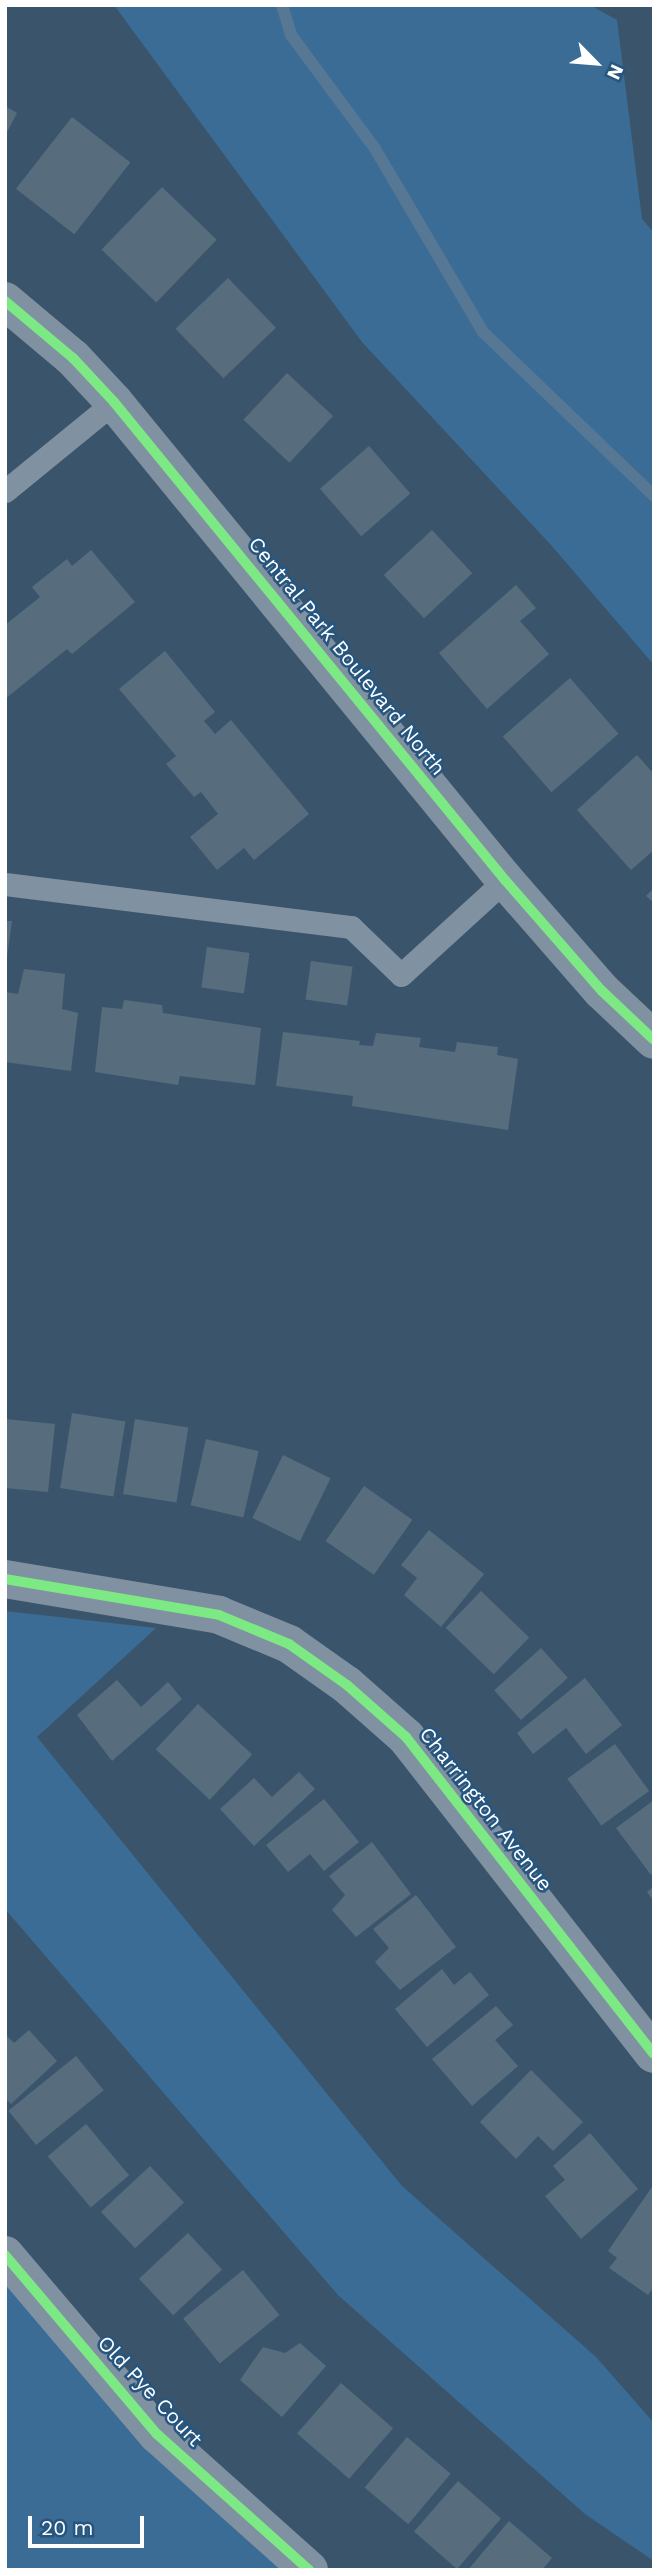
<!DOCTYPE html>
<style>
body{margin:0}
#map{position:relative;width:659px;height:2575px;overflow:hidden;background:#3a556b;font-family:"Work Sans",sans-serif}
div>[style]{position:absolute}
.green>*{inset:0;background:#3b6c96}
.stream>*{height:12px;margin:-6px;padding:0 6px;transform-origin:6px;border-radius:6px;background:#577894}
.building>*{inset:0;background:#576d7e;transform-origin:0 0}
.service>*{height:23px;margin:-11.5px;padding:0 11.5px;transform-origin:11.5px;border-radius:11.5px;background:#8091a1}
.minor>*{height:38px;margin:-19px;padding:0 19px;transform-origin:19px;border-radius:19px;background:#8091a1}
.tertiary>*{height:38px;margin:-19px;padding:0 19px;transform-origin:19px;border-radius:19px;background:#8091a1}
.cycleway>*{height:10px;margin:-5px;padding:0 5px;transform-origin:5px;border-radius:5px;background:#7ce984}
span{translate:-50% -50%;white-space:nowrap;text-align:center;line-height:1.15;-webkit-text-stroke:5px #26567f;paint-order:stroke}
.street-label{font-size:21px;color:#fff}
.frame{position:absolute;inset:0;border:7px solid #fff;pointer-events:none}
.north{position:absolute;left:561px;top:28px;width:70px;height:70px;-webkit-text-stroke:5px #26567f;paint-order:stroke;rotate:115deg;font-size:19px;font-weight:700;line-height:28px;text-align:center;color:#fff}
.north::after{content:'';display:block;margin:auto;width:24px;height:32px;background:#fff;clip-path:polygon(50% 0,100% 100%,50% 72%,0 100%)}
.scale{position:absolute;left:28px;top:2516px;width:116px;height:32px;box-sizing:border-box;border:4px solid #fff;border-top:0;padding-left:9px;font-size:21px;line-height:24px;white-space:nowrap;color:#fff;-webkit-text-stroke:5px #26567f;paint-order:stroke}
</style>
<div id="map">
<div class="green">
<div style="clip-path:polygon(114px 5px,590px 5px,617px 20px,642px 219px,654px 233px,654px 665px,551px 545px,362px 342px)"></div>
<div style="clip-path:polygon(5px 1611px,156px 1628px,37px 1737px,402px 2186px,596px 2357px,654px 2423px,654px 2561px,585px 2514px,338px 2295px,5px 1909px)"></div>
<div style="clip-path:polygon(5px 2263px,307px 2570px,5px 2570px)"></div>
</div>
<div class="stream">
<div style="left:282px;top:5px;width:31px;rotate:73deg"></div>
<div style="left:291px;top:35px;width:139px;rotate:53.5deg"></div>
<div style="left:374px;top:147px;width:215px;rotate:59.5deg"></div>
<div style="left:483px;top:332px;width:237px;rotate:43.8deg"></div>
</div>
<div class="building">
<div style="clip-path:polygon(5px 106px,17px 113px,5px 136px)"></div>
<div style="left:72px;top:117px;width:74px;height:91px;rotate:38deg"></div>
<div style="left:162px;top:187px;width:76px;height:87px;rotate:44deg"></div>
<div style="left:228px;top:278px;width:69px;height:73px;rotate:46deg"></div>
<div style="left:287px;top:373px;width:63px;height:64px;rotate:43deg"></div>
<div style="left:369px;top:446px;width:63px;height:65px;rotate:49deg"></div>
<div style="left:432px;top:530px;width:59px;height:66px;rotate:47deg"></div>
<div style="clip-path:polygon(91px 550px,135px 602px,72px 654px,67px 649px,5px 699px,5px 625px,40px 597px,32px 587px,67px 559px,72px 566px)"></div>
<div style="clip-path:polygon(516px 585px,536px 608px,520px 621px,549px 654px,487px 709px,439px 653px)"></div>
<div style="clip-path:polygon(165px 651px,215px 712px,204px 721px,215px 734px,231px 720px,309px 814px,254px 860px,244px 848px,217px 870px,190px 837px,218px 814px,201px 792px,194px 797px,166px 764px,176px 756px,119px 689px)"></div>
<div style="left:570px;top:678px;width:74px;height:89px;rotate:49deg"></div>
<div style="clip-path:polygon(637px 755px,654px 774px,654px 850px,631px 870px,577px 810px)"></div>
<div style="clip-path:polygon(654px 888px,654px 903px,646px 896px)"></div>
<div style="clip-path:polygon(5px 921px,12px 921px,7px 957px,5px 957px)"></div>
<div style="left:207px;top:947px;width:43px;height:41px;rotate:8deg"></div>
<div style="left:311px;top:961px;width:42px;height:39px;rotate:8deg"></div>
<div style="clip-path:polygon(24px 969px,65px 974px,62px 1009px,78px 1013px,71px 1071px,5px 1062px,5px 992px,18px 994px)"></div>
<div style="clip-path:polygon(124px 1000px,162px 1005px,163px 1013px,261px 1028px,255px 1085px,180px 1076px,178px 1085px,95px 1072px,102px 1007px,122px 1009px)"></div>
<div style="clip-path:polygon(283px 1032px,360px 1041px,359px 1045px,373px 1046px,376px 1033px,421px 1038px,419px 1047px,455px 1052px,457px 1042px,498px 1047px,497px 1055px,518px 1059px,508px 1130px,352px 1106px,353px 1096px,276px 1086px)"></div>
<div style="left:72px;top:1413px;width:54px;height:76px;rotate:9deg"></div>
<div style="clip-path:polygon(5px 1419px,55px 1424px,48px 1492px,5px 1488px)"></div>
<div style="left:135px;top:1419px;width:54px;height:76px;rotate:9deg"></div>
<div style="left:206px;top:1439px;width:54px;height:68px;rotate:13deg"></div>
<div style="left:283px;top:1455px;width:53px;height:70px;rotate:26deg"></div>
<div style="left:364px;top:1486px;width:59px;height:67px;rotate:35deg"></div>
<div style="clip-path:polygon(429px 1530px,484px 1574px,441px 1627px,404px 1595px,417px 1578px,401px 1565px)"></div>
<div style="left:481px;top:1591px;width:67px;height:51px;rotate:44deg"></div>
<div style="left:541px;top:1648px;width:40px;height:63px;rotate:48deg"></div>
<div style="clip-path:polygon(585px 1678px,622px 1725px,586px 1754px,566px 1728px,533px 1754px,517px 1733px)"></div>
<div style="clip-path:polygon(117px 1680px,141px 1707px,168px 1682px,182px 1699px,112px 1761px,77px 1715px)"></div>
<div style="left:198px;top:1704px;width:74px;height:62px;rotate:43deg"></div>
<div style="left:615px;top:1744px;width:58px;height:59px;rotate:54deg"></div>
<div style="clip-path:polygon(299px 1772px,315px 1789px,254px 1846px,220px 1809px,254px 1778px,272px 1797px)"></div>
<div style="clip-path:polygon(324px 1799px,359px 1842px,324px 1871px,310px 1854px,288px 1872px,266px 1845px)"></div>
<div style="clip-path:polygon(654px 1800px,654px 1872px,651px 1875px,616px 1828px)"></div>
<div style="clip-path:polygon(372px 1842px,411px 1894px,356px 1937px,332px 1910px,345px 1895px,329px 1876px)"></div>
<div style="clip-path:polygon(654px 1886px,654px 1901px,647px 1892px)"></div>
<div style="clip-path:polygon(416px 1895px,456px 1947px,400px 1990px,375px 1962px,389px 1948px,373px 1929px)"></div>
<div style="clip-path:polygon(442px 1969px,454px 1985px,470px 1972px,489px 1995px,427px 2047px,395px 2009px)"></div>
<div style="clip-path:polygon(496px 2006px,513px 2025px,495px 2040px,518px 2066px,472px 2106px,432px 2059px)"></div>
<div style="clip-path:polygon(29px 2030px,57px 2061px,11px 2104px,5px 2098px,5px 2034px,14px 2043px)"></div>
<div style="left:76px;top:2056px;width:44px;height:87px;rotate:51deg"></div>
<div style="clip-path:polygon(531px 2070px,583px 2122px,553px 2151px,538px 2136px,516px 2159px,480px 2122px)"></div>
<div style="left:86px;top:2124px;width:67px;height:50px;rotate:50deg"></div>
<div style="clip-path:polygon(590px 2133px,638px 2189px,581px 2239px,545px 2196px,565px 2180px,553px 2166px)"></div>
<div style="left:150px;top:2166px;width:50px;height:67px;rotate:47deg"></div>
<div style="clip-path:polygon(654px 2184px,654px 2287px,648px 2295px,609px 2268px,617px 2258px,608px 2251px)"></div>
<div style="left:188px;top:2233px;width:50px;height:67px;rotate:47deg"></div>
<div style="left:243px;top:2270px;width:58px;height:77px;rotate:51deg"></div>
<div style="clip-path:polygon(300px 2343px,326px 2366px,282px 2417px,240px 2380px,263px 2347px,285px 2353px)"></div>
<div style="left:341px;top:2383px;width:69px;height:67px;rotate:41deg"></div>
<div style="left:407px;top:2437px;width:57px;height:66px;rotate:40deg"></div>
<div style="left:458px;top:2481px;width:57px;height:67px;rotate:41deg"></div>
<div style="clip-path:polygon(509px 2521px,552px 2558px,542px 2570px,468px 2570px)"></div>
</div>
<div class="service">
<div style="left:5px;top:491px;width:141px;rotate:-39.2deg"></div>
<div style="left:5px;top:884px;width:349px;rotate:7.1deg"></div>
<div style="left:351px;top:927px;width:69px;rotate:43.8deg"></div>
<div style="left:401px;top:975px;width:141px;rotate:-42.4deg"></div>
</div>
<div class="minor">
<div style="left:5px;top:1579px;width:217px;rotate:9.5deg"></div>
<div style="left:219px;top:1615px;width:76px;rotate:22.5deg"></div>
<div style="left:289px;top:1644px;width:71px;rotate:35.3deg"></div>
<div style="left:347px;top:1685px;width:79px;rotate:41.4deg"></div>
<div style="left:406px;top:1737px;width:402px;rotate:52deg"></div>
<div style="left:5px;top:2255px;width:235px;rotate:49.7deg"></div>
<div style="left:157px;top:2434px;width:204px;rotate:41.8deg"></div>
</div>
<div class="tertiary">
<div style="left:5px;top:301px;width:89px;rotate:40deg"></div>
<div style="left:73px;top:358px;width:60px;rotate:47deg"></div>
<div style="left:114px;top:402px;width:618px;rotate:50.72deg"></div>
<div style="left:505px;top:880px;width:147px;rotate:48.9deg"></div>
<div style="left:602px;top:991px;width:71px;rotate:43.3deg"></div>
</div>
<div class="cycleway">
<div style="left:5px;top:301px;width:89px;rotate:40deg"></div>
<div style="left:73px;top:358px;width:60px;rotate:47deg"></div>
<div style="left:114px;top:402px;width:618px;rotate:50.72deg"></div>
<div style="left:505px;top:880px;width:147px;rotate:48.9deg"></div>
<div style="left:602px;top:991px;width:71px;rotate:43.3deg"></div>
<div style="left:5px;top:1579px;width:217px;rotate:9.5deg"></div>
<div style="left:219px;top:1615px;width:76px;rotate:22.5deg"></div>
<div style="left:289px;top:1644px;width:71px;rotate:35.3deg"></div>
<div style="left:347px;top:1685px;width:79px;rotate:41.4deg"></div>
<div style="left:406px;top:1737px;width:402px;rotate:52deg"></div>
<div style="left:5px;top:2255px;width:235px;rotate:49.7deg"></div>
<div style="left:157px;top:2434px;width:204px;rotate:41.8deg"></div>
</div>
<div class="street-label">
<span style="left:347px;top:656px;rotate:51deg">Central Park Boulevard North</span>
<span style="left:486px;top:1809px;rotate:52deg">Charrington Avenue</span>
<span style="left:150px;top:2391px;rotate:47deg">Old Pye Court</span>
</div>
<div class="frame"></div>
<div class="north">N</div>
<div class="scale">20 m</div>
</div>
